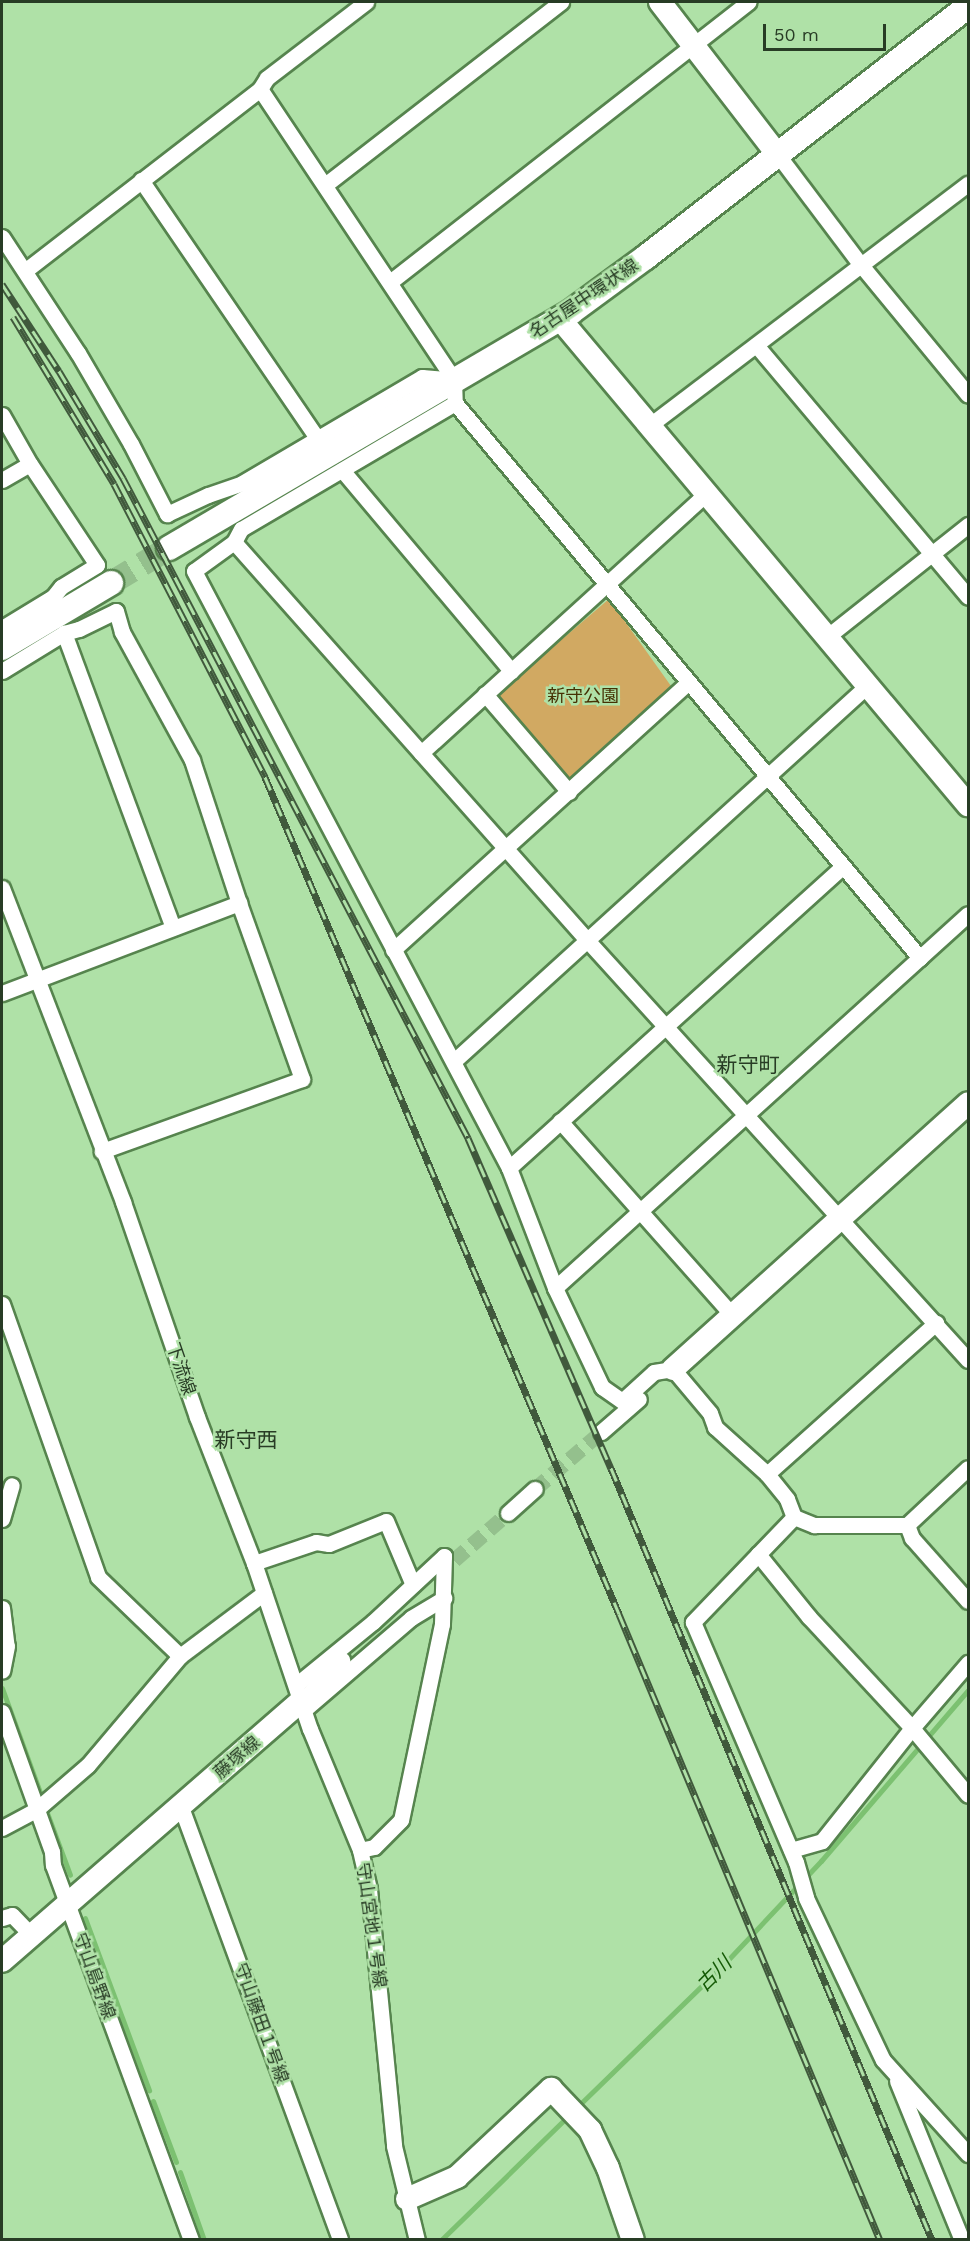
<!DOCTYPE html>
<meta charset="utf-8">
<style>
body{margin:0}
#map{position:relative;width:970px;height:2241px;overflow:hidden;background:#afe1a7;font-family:"Work Sans","Noto Sans JP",sans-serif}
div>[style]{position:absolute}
.green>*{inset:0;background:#d1a962}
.stream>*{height:5px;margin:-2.5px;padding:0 2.5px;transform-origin:2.5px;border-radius:2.5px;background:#7cc171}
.street-tunnel>*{height:15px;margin-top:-7.5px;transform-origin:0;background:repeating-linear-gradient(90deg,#94c08d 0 15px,transparent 0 23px)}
.primary-tunnel>*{height:24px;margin-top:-12px;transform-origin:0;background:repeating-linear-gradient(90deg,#94c08d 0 24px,transparent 0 36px)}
.roads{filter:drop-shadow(2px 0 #56844e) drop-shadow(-2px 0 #56844e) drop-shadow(0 2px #56844e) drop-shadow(0 -2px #56844e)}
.street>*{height:15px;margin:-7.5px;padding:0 7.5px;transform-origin:7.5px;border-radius:7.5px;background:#fff}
.secondary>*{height:22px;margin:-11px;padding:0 11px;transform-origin:11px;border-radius:11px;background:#fff}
.primary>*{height:24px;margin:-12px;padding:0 12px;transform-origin:12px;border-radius:12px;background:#fff}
.rail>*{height:7px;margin-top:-3.5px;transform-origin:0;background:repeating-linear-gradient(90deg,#afe1a7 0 14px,#40593c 0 28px);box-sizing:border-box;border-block:2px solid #40593c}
span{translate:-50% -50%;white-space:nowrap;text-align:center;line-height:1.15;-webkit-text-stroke:5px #afe1a7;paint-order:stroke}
.street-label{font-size:18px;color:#283c25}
.park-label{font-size:18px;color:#463104}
.water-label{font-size:20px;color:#155a06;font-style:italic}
.quarter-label{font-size:21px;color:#283c25}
.frame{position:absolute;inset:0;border:3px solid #283c25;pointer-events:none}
.scale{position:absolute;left:763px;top:24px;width:123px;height:27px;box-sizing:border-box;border:3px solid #283c25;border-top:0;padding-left:8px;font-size:18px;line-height:21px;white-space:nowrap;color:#283c25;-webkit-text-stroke:4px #afe1a7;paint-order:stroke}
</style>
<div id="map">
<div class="green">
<div style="clip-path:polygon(609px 599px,671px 686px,654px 708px,570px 782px,498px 694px)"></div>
</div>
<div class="stream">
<div style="left:2px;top:1688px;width:117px;rotate:70deg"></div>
<div style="left:46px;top:1810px;width:69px;rotate:69.7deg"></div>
<div style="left:85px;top:1918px;width:184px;rotate:69.6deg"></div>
<div style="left:153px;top:2101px;width:65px;rotate:69.3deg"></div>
<div style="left:575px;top:2109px;width:211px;rotate:-44.2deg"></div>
<div style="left:726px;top:1962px;width:139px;rotate:-46.8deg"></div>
<div style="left:821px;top:1861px;width:225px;rotate:-49.3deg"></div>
<div style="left:180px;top:2172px;width:72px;rotate:70.6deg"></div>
<div style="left:441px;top:2240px;width:179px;rotate:-44.3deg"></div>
</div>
<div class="street-tunnel">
<div style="left:535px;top:1489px;width:87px;rotate:-40.8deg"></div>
<div style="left:437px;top:1575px;width:94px;rotate:-41.1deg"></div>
</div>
<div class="primary-tunnel">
<div style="left:111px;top:583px;width:68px;rotate:-31.1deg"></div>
</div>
<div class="roads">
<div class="street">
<div style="left:260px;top:89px;width:350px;rotate:56.3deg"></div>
<div style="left:454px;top:380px;width:23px;rotate:88deg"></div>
<div style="left:455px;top:403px;width:724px;rotate:50.04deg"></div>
<div style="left:778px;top:155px;width:138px;rotate:53deg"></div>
<div style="left:861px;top:265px;width:168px;rotate:50.5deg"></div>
<div style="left:141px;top:180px;width:314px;rotate:55.7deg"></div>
<div style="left:325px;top:185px;width:299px;rotate:-37.8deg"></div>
<div style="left:2px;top:237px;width:139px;rotate:56.8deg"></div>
<div style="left:78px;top:353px;width:105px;rotate:59.8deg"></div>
<div style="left:131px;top:444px;width:79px;rotate:62.8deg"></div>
<div style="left:167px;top:514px;width:45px;rotate:-24.9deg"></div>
<div style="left:208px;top:495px;width:36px;rotate:-19deg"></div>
<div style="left:242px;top:483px;width:209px;rotate:-30.5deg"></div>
<div style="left:422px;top:377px;width:32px;rotate:5deg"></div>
<div style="left:26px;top:270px;width:296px;rotate:-37.7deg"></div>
<div style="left:260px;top:89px;width:13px;rotate:-58deg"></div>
<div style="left:267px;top:78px;width:125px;rotate:-37.5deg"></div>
<div style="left:390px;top:282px;width:455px;rotate:-38deg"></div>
<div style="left:756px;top:345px;width:329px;rotate:49.9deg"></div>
<div style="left:455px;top:403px;width:248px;rotate:149.5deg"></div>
<div style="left:241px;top:529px;width:15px;rotate:118deg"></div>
<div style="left:234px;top:542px;width:49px;rotate:144.1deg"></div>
<div style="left:194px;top:571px;width:675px;rotate:62.18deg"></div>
<div style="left:509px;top:1168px;width:129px;rotate:69deg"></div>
<div style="left:555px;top:1288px;width:110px;rotate:64.6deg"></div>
<div style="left:602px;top:1387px;width:24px;rotate:35deg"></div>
<div style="left:622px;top:1401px;width:43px;rotate:-42.2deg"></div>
<div style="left:654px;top:1372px;width:19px;rotate:-9deg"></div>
<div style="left:2px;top:415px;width:56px;rotate:60.3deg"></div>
<div style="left:30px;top:464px;width:121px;rotate:56.4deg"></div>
<div style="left:97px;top:565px;width:42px;rotate:148.6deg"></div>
<div style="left:61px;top:587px;width:13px;rotate:129deg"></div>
<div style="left:53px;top:597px;width:60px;rotate:148.7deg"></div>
<div style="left:650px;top:425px;width:399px;rotate:-37.2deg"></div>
<div style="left:342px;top:470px;width:263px;rotate:49.9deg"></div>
<div style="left:2px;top:480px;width:32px;rotate:-30deg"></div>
<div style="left:234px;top:542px;width:532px;rotate:48.43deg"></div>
<div style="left:587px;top:940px;width:567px;rotate:47.79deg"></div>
<div style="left:64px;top:633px;width:314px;rotate:69.7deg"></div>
<div style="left:828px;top:636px;width:179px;rotate:-38.4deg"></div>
<div style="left:2px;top:671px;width:73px;rotate:-31.5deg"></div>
<div style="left:64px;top:633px;width:16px;rotate:-15deg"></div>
<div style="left:79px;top:629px;width:41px;rotate:-25.9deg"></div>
<div style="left:116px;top:611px;width:22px;rotate:74deg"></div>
<div style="left:122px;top:632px;width:146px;rotate:61.3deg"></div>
<div style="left:192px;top:760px;width:151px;rotate:71.8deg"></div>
<div style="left:239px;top:903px;width:187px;rotate:70.3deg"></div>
<div style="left:302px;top:1079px;width:213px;rotate:160.2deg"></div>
<div style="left:485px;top:694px;width:129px;rotate:49.4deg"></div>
<div style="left:421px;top:753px;width:388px;rotate:-42.3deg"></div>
<div style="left:2px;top:888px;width:337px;rotate:68.9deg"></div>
<div style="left:123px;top:1202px;width:227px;rotate:71deg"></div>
<div style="left:197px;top:1417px;width:157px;rotate:68.7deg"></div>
<div style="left:254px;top:1563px;width:175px;rotate:71.4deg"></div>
<div style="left:310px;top:1729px;width:131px;rotate:67.5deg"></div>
<div style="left:360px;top:1850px;width:40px;rotate:77deg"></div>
<div style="left:369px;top:1889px;width:258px;rotate:84.4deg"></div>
<div style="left:394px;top:2146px;width:97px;rotate:76.3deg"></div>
<div style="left:393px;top:950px;width:399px;rotate:-42.2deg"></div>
<div style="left:2px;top:993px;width:254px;rotate:-20.8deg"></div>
<div style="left:454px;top:1061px;width:561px;rotate:-42.25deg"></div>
<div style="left:560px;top:1121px;width:259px;rotate:48.4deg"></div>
<div style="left:509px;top:1168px;width:450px;rotate:-42.1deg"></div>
<div style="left:555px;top:1288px;width:557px;rotate:-42.16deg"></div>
<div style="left:2px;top:1304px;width:289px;rotate:70.6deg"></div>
<div style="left:98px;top:1577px;width:114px;rotate:43.9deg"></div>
<div style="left:673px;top:1369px;width:57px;rotate:49.9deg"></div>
<div style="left:710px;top:1413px;width:15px;rotate:70deg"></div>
<div style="left:715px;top:1427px;width:70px;rotate:42.1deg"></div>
<div style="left:767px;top:1474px;width:32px;rotate:51deg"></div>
<div style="left:787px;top:1499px;width:19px;rotate:69deg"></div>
<div style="left:794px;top:1517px;width:22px;rotate:22deg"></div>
<div style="left:814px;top:1525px;width:93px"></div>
<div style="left:907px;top:1525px;width:83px;rotate:-43.1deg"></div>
<div style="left:601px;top:1432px;width:50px;rotate:-41deg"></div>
<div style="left:767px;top:1474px;width:227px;rotate:-41.8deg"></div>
<div style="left:508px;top:1513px;width:36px;rotate:-42deg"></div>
<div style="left:794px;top:1517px;width:146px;rotate:133.9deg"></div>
<div style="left:693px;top:1622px;width:261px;rotate:66.8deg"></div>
<div style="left:796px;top:1862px;width:37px;rotate:74deg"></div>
<div style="left:806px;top:1898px;width:179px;rotate:64.6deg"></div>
<div style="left:883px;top:2060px;width:127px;rotate:47.9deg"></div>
<div style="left:2px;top:1519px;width:35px;rotate:-74deg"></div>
<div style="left:907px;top:1525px;width:14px;rotate:69deg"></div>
<div style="left:912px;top:1538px;width:84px;rotate:48.4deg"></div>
<div style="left:758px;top:1554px;width:81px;rotate:51deg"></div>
<div style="left:809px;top:1617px;width:151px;rotate:47.1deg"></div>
<div style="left:912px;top:1728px;width:87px;rotate:50.1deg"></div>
<div style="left:254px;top:1563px;width:65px;rotate:-18.7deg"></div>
<div style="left:316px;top:1542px;width:13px;rotate:9deg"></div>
<div style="left:329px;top:1544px;width:61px;rotate:-22deg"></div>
<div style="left:386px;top:1521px;width:69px;rotate:67.1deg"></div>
<div style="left:2px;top:1608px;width:38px;rotate:83deg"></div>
<div style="left:7px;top:1646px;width:25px;rotate:101deg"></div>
<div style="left:297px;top:1684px;width:98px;rotate:-39.2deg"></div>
<div style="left:373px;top:1622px;width:97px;rotate:-42.9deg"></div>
<div style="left:444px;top:1556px;width:68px;rotate:91.7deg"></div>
<div style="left:442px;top:1624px;width:200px;rotate:101.8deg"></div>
<div style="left:401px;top:1820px;width:38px;rotate:135deg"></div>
<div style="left:374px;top:1847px;width:14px;rotate:168deg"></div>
<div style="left:302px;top:1700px;width:57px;rotate:-45deg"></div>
<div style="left:305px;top:1709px;width:140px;rotate:-40.6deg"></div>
<div style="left:411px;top:1618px;width:39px;rotate:-31deg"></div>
<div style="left:2px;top:1712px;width:149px;rotate:70.3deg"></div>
<div style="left:52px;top:1852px;width:13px;rotate:86deg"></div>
<div style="left:53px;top:1865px;width:400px;rotate:69.8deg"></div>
<div style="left:181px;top:1807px;width:461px;rotate:69.8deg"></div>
<div style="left:2px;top:1828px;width:40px;rotate:-28deg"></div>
<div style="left:37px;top:1809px;width:67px;rotate:-40.8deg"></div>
<div style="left:88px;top:1765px;width:143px;rotate:-49.8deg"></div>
<div style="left:180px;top:1656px;width:105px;rotate:-36.9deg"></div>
<div style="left:791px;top:1850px;width:32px;rotate:-16deg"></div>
<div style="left:822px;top:1841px;width:144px;rotate:-51.5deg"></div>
<div style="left:912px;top:1728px;width:86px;rotate:-49.3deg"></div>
<div style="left:2px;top:1918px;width:10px;rotate:-17deg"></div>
<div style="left:12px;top:1915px;width:28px;rotate:46deg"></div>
<div style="left:897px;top:2081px;width:172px;rotate:67.8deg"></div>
</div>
<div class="secondary">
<div style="left:660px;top:2px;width:193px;rotate:52.4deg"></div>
<div style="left:560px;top:319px;width:635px;rotate:49.99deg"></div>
<div style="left:673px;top:1369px;width:397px;rotate:-42deg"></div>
<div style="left:2px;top:1961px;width:398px;rotate:-41deg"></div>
<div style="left:407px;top:2199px;width:55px;rotate:-23.7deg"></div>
<div style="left:457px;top:2177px;width:129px;rotate:-43.1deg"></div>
<div style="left:551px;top:2089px;width:57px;rotate:46.4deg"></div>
<div style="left:590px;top:2130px;width:42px;rotate:64.7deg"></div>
<div style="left:608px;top:2168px;width:76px;rotate:70.9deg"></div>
</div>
<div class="primary">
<div style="left:169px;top:548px;width:466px;rotate:-30.4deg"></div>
<div style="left:571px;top:312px;width:93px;rotate:-36.3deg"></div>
<div style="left:646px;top:257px;width:408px;rotate:-37.9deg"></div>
<div style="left:2px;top:648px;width:127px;rotate:-30.8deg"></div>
</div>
</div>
<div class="rail">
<div style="left:2px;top:284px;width:104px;rotate:56.8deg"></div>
<div style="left:59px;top:371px;width:125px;rotate:59.1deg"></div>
<div style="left:123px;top:478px;width:745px;rotate:62.4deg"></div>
<div style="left:468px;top:1138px;width:360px;rotate:66.6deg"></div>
<div style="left:611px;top:1468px;width:836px;rotate:67.42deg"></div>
<div style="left:13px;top:317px;width:195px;rotate:58.8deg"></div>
<div style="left:114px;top:484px;width:330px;rotate:62.7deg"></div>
<div style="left:265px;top:777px;width:909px;rotate:67.07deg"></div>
<div style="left:619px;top:1614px;width:678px;rotate:67.37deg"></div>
</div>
<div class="street-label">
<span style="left:584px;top:299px;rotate:-34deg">名古屋中環状線</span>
<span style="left:181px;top:1369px;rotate:71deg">下流線</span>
<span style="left:237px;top:1758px;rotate:-41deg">藤塚線</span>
<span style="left:371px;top:1925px;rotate:82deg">守山宮地１号線</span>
<span style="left:94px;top:1976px;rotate:70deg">守山島野線</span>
<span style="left:261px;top:2023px;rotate:70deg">守山藤田１号線</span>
</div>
<div class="park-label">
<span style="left:583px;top:696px">新守公園</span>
</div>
<div class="water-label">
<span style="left:714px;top:1974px;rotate:-45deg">古川</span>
</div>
<div class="quarter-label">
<span style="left:748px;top:1065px">新守町</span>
<span style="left:246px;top:1440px">新守西</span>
</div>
<div class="frame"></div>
<div class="scale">50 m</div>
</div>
